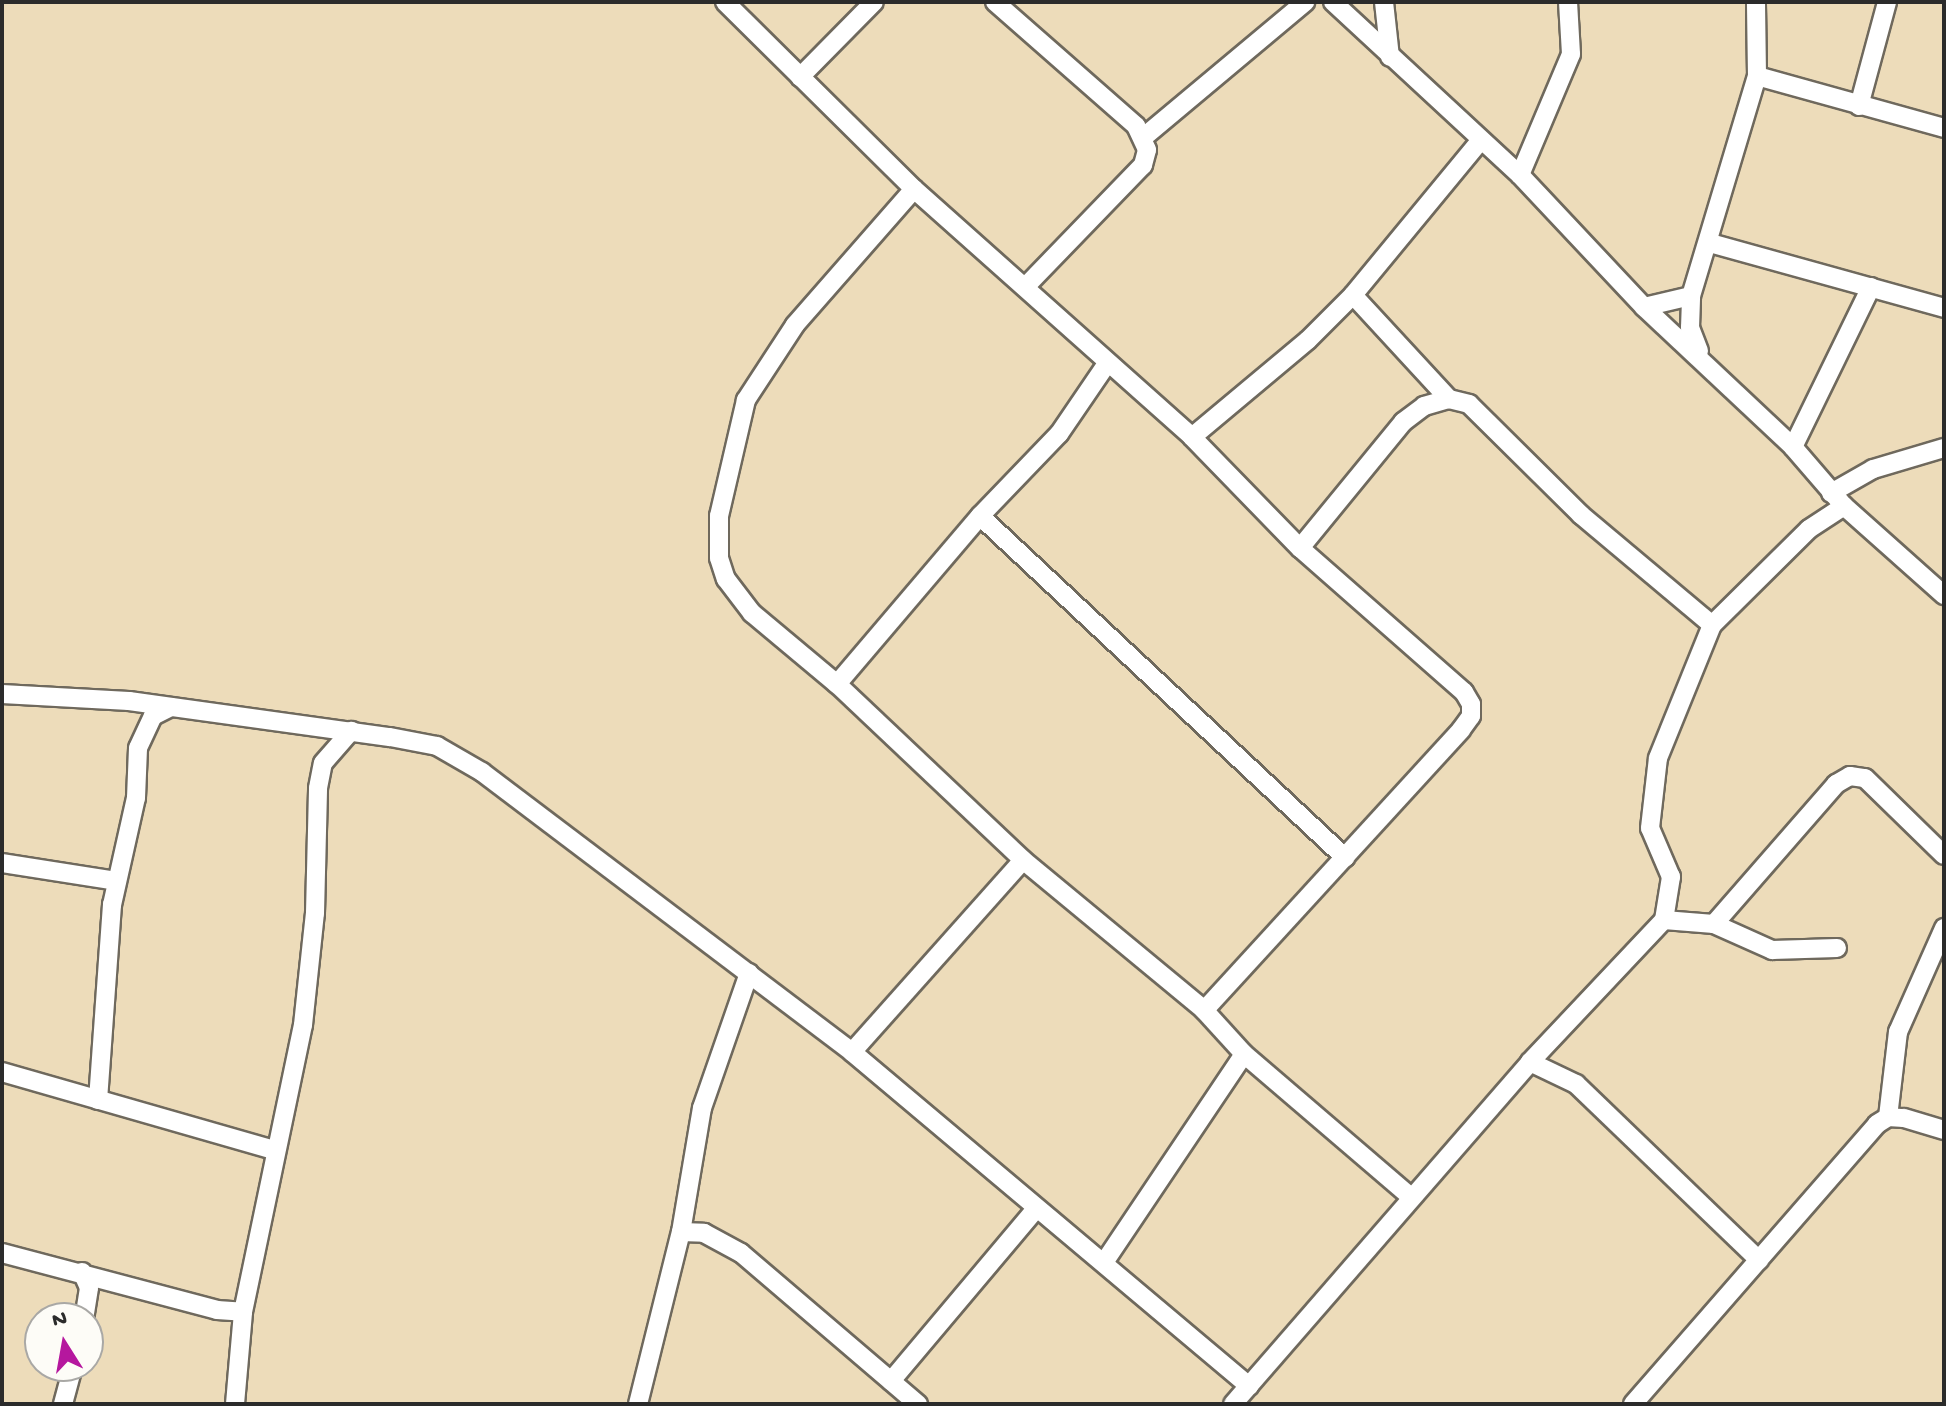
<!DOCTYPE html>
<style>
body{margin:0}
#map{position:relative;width:1946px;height:1406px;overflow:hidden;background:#eddcba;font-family:"Gochi Hand",sans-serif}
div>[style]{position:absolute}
.roads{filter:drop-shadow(2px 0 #6f695d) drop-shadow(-2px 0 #6f695d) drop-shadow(0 2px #6f695d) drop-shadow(0 -2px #6f695d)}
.street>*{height:18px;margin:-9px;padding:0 9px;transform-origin:9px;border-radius:9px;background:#fff}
span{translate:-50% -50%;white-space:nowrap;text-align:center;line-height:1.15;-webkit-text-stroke:8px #fdfcf7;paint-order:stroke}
.frame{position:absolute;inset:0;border:4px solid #2b2b2b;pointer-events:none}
.north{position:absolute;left:24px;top:1302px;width:80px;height:80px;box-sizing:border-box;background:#fdfcf7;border:2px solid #a9a8a5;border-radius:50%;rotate:349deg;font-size:22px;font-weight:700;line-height:32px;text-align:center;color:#2b2b2b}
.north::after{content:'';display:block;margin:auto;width:28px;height:36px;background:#b5179e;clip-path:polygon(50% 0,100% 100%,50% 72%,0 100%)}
</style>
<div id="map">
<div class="roads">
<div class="street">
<div style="left:725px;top:2px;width:266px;rotate:44.7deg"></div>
<div style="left:914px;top:189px;width:373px;rotate:41.7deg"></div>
<div style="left:1192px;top:437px;width:155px;rotate:45.8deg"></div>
<div style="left:1300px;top:548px;width:218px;rotate:41.3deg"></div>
<div style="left:1464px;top:692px;width:14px;rotate:60deg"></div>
<div style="left:1471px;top:704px;width:12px;rotate:90deg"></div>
<div style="left:1471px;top:716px;width:17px;rotate:126deg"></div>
<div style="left:1461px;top:730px;width:380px;rotate:132.5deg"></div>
<div style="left:995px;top:2px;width:188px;rotate:41.3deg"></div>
<div style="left:1136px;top:126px;width:26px;rotate:65deg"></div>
<div style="left:1147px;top:150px;width:16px;rotate:105deg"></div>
<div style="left:1143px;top:165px;width:168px;rotate:134deg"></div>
<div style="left:1333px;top:2px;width:255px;rotate:42.8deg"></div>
<div style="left:1520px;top:175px;width:181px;rotate:46.8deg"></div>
<div style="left:1644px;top:307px;width:204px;rotate:43.2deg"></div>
<div style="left:1793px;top:447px;width:78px;rotate:49.2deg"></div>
<div style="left:1844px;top:506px;width:134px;rotate:41.7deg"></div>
<div style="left:1384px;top:2px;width:55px;rotate:83.8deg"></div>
<div style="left:1757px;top:76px;width:194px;rotate:15.5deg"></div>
<div style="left:800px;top:77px;width:105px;rotate:-45.4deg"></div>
<div style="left:1859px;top:106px;width:108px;rotate:-74.9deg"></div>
<div style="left:1145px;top:136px;width:209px;rotate:-39.9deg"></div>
<div style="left:1520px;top:175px;width:131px;rotate:-67.1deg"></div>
<div style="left:1571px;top:54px;width:52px;rotate:-93.3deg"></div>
<div style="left:914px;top:189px;width:181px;rotate:131.2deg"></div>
<div style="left:795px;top:325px;width:90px;rotate:123.2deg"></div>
<div style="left:746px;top:400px;width:119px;rotate:103.1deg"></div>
<div style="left:719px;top:516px;width:42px;rotate:90deg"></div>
<div style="left:719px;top:558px;width:22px;rotate:72deg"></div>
<div style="left:726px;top:579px;width:43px;rotate:52.6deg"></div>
<div style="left:752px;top:613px;width:111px;rotate:39.9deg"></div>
<div style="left:837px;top:684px;width:256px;rotate:43.4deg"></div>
<div style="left:1023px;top:860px;width:235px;rotate:39.6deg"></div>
<div style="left:1204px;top:1010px;width:59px;rotate:47.7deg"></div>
<div style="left:1244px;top:1054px;width:220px;rotate:40.6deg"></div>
<div style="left:1710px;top:243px;width:243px;rotate:15.5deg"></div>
<div style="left:1353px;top:295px;width:142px;rotate:47.3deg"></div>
<div style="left:1644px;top:307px;width:48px;rotate:-13.2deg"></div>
<div style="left:1699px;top:351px;width:25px;rotate:-111deg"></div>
<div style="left:1690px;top:328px;width:32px;rotate:-88deg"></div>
<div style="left:1691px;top:296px;width:230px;rotate:-73.3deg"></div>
<div style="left:1757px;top:76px;width:74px;rotate:-90.8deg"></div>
<div style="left:1192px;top:437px;width:151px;rotate:-39.9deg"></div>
<div style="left:1308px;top:340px;width:64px;rotate:-45deg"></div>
<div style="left:1353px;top:295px;width:200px;rotate:-50.5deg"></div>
<div style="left:1793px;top:447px;width:178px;rotate:-64deg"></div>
<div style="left:1831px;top:493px;width:48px;rotate:-29.7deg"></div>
<div style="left:1873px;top:469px;width:74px;rotate:-16.5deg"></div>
<div style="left:980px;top:516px;width:500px;rotate:43.1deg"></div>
<div style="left:1300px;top:548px;width:163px;rotate:-50.7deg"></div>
<div style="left:1403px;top:422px;width:26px;rotate:-37deg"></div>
<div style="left:1424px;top:406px;width:26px;rotate:-16deg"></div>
<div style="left:1449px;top:399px;width:21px;rotate:14deg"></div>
<div style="left:1469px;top:404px;width:158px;rotate:44.7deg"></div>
<div style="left:1581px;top:515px;width:171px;rotate:40deg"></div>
<div style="left:837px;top:684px;width:221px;rotate:-49.6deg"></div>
<div style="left:980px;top:516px;width:114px;rotate:-46.1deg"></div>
<div style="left:1059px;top:434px;width:83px;rotate:-55.7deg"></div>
<div style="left:2px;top:694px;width:127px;rotate:3.2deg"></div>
<div style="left:129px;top:701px;width:263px;rotate:7.9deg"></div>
<div style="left:390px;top:737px;width:48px;rotate:10.8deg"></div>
<div style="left:437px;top:746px;width:52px;rotate:30deg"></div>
<div style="left:482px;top:772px;width:464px;rotate:37.1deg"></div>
<div style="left:852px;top:1052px;width:519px;rotate:40.07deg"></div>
<div style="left:2px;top:863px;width:116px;rotate:8.9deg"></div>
<div style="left:1664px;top:920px;width:50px;rotate:4.6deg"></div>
<div style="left:1714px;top:924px;width:64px;rotate:24.1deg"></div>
<div style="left:1772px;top:950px;width:65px;rotate:-1.8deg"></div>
<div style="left:1714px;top:924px;width:186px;rotate:-48.9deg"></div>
<div style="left:1836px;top:784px;width:16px;rotate:-30deg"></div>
<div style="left:1850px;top:776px;width:15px;rotate:8deg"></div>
<div style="left:1865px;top:778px;width:110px;rotate:44.3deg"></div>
<div style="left:852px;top:1052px;width:257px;rotate:-48.3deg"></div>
<div style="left:1530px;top:1062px;width:51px;rotate:25.6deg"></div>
<div style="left:1576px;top:1084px;width:254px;rotate:43.9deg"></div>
<div style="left:2px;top:1072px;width:283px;rotate:16deg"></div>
<div style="left:98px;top:1100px;width:196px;rotate:-85.9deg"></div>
<div style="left:112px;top:905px;width:110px;rotate:-77.4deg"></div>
<div style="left:136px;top:798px;width:50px;rotate:-87.7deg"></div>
<div style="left:138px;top:748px;width:35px;rotate:-65deg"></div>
<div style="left:153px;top:716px;width:20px;rotate:-27deg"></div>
<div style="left:1888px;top:1117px;width:86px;rotate:-83.3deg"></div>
<div style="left:1898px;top:1032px;width:114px;rotate:-66.1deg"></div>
<div style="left:681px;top:1232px;width:23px;rotate:2deg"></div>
<div style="left:704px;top:1233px;width:42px;rotate:28.4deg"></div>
<div style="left:741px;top:1253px;width:233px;rotate:40.5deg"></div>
<div style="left:2px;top:1253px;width:222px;rotate:14.8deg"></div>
<div style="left:217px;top:1310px;width:26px;rotate:4deg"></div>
<div style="left:1105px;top:1261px;width:249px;rotate:-56.1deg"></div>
<div style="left:82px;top:1272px;width:17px;rotate:66deg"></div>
<div style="left:89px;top:1288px;width:30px;rotate:99deg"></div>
<div style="left:891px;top:1381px;width:225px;rotate:-49.9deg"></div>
<div style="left:63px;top:1404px;width:39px;rotate:-75deg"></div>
<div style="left:235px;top:1404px;width:92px;rotate:-85deg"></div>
<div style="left:243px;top:1312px;width:293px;rotate:-78.2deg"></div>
<div style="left:303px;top:1025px;width:113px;rotate:-83.9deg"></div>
<div style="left:315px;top:913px;width:125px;rotate:-88.6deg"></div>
<div style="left:318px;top:788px;width:25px;rotate:-79deg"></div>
<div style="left:323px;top:763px;width:43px;rotate:-48.8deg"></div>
<div style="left:638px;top:1404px;width:177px;rotate:-76deg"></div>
<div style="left:681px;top:1232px;width:126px;rotate:-80.4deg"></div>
<div style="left:702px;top:1108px;width:143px;rotate:-70.8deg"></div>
<div style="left:1233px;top:1404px;width:453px;rotate:-49deg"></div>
<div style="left:1530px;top:1062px;width:195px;rotate:-46.7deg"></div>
<div style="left:1664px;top:920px;width:44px;rotate:-80.8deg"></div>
<div style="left:1671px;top:877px;width:53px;rotate:-113.2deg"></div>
<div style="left:1650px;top:828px;width:70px;rotate:-83.5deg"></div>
<div style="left:1658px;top:758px;width:144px;rotate:-67.9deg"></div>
<div style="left:1712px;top:625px;width:136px;rotate:-44.7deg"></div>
<div style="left:1809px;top:529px;width:42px;rotate:-33.3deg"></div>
<div style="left:1633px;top:1404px;width:371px;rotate:-48.9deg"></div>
<div style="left:1877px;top:1124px;width:13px;rotate:-32deg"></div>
<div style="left:1888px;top:1117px;width:16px;rotate:4deg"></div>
<div style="left:1904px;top:1118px;width:42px;rotate:16.7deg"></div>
</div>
</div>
<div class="frame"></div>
<div class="north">N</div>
</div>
